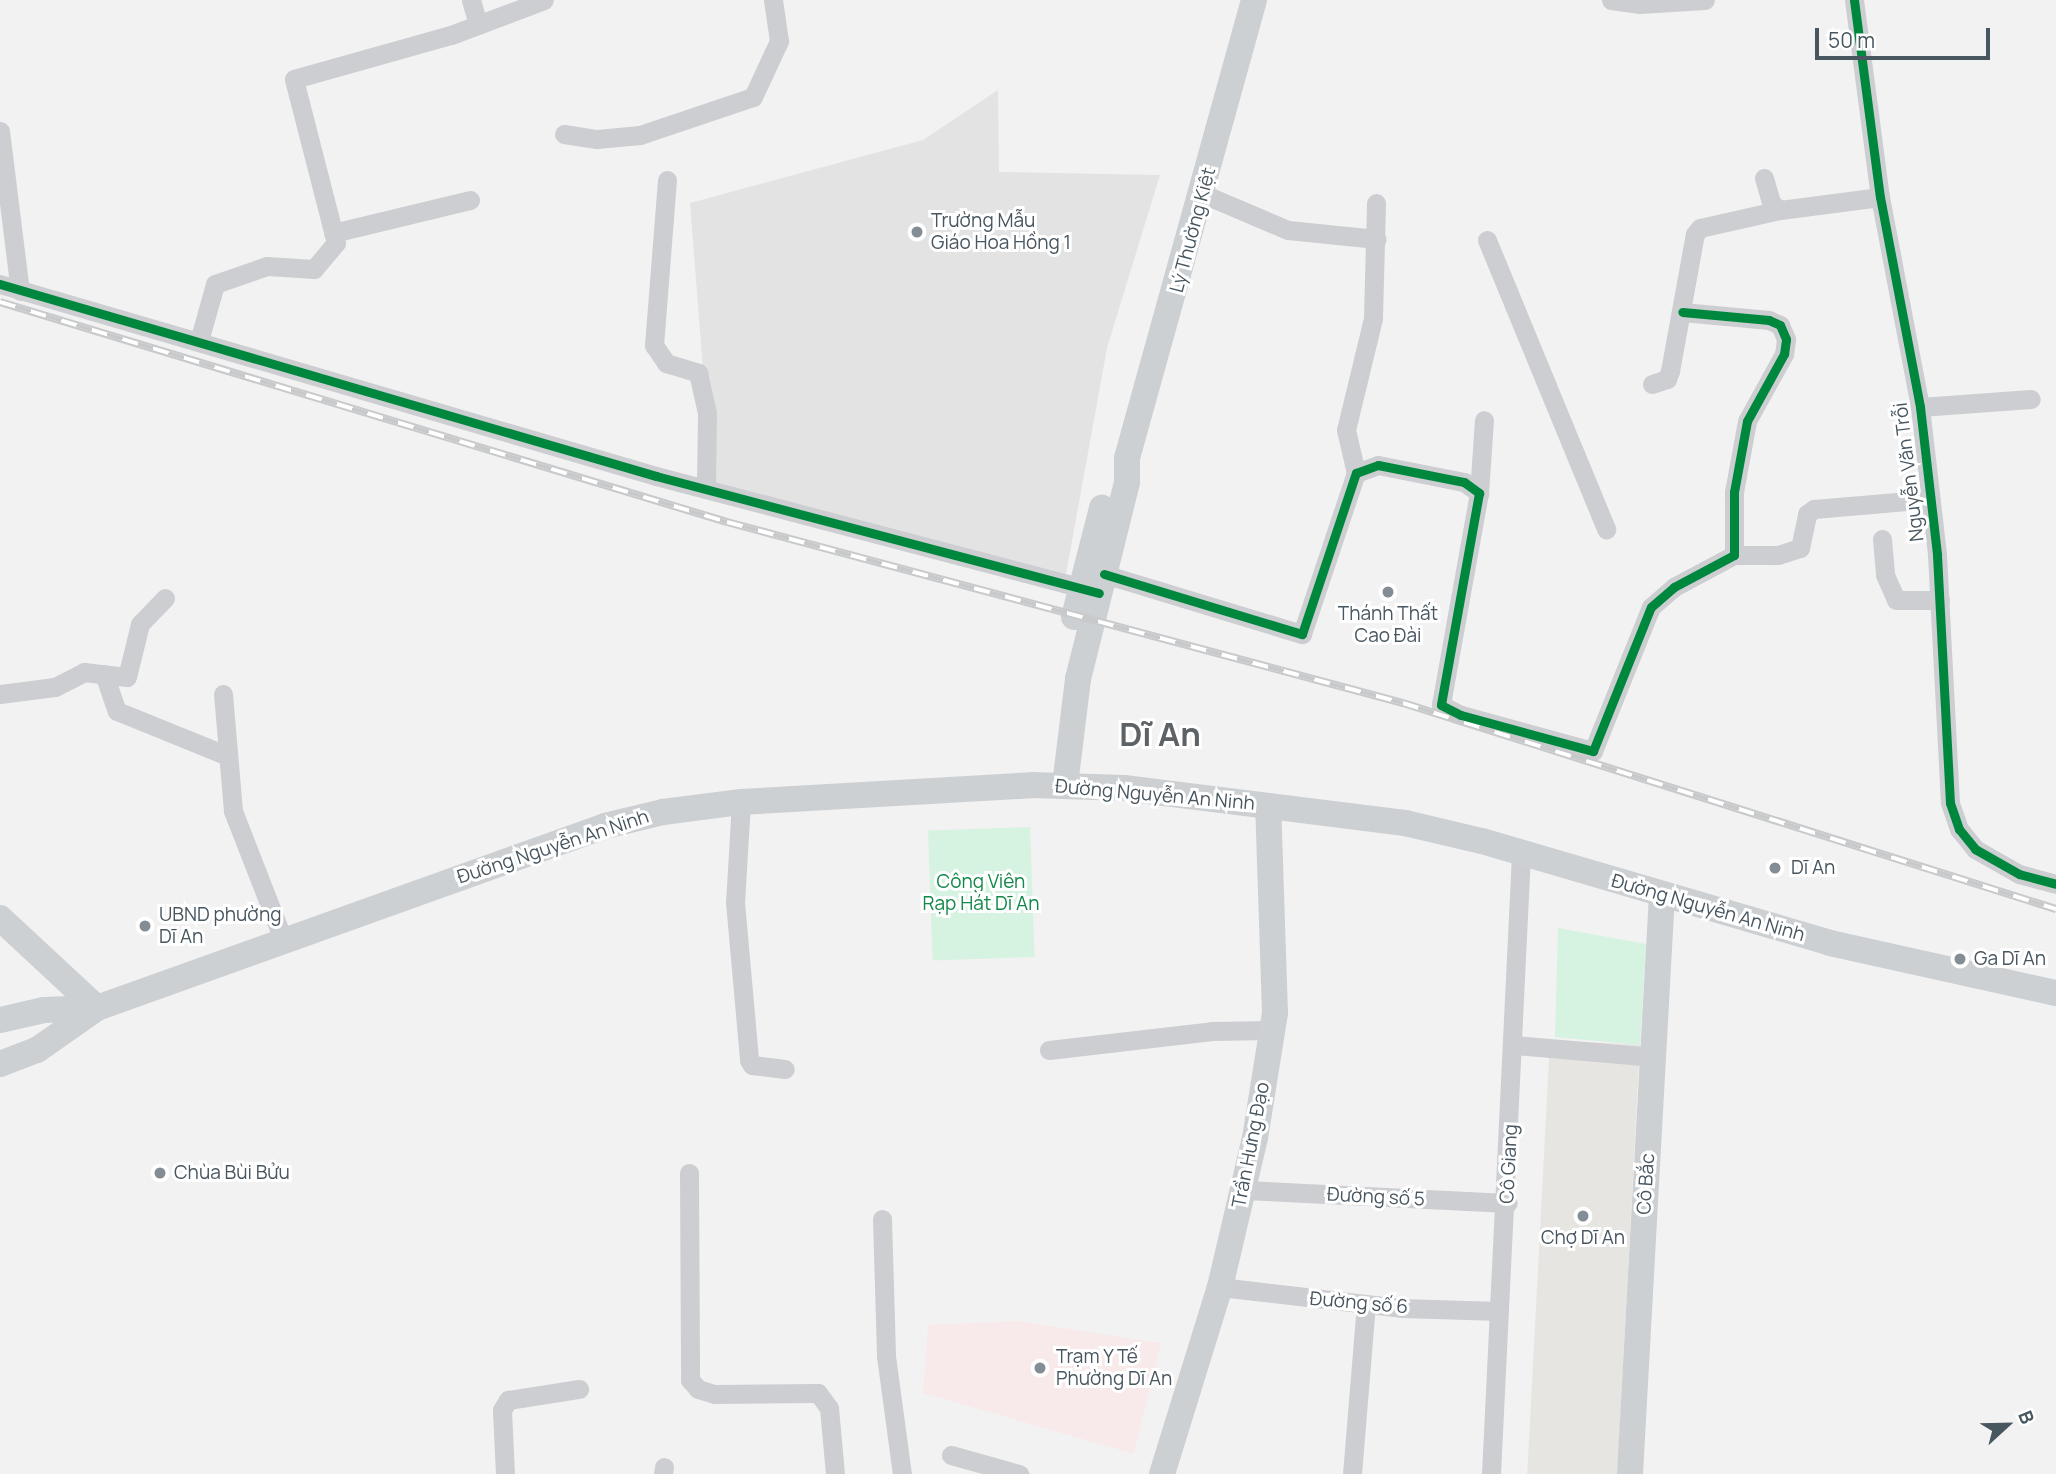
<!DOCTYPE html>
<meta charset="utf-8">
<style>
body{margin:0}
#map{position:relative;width:2056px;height:1474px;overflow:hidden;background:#f3f2f2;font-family:Manrope,sans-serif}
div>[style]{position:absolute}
.commercial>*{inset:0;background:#e6e5e1;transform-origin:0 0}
.education>*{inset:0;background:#e4e3e4}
.medical>*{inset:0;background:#f8eaea}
.green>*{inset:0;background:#d6f2e0;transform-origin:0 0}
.street>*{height:19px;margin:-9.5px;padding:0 9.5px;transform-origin:9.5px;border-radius:9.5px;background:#ccced1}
.secondary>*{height:26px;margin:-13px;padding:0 13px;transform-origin:13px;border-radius:13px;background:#cdd0d3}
.rail>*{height:8px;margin-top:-4px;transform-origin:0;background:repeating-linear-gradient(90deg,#fff 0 16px,#c7c9cb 0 32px);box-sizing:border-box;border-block:2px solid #c7c9cb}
.cycleway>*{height:9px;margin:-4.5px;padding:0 4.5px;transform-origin:4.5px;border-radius:4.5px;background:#00873e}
.dots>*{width:19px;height:19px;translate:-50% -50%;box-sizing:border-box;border:4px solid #fff;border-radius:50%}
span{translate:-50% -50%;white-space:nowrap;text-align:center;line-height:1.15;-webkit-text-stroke:6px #fff;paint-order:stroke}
.poi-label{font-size:19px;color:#485660}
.left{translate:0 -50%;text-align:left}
.street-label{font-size:19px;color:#485660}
.park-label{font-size:19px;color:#128849}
.town-label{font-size:33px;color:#5d6267;font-weight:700}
.north{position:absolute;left:1972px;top:1390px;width:70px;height:70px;-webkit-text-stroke:5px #fff;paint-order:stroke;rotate:68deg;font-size:19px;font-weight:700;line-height:28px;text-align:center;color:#485660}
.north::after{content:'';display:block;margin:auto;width:24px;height:32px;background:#485660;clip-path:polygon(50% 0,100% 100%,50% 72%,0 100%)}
.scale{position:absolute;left:1815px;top:28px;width:175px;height:32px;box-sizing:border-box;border:4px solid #485660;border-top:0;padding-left:9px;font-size:21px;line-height:24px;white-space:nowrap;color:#485660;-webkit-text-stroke:5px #fff;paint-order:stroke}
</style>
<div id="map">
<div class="commercial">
<div style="left:1550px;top:1040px;width:90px;height:435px;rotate:3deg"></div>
</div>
<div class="education">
<div style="clip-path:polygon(998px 90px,999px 172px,1160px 175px,1107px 348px,1066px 574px,712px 485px,690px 203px,923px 140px)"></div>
</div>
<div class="medical">
<div style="clip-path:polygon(1018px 1321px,1161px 1343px,1134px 1454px,923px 1393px,928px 1325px)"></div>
</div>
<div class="green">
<div style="left:1030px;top:827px;width:130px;height:102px;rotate:88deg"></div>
<div style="clip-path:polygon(1558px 928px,1646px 944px,1640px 1045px,1555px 1037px)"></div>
</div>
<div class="street">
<div style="left:471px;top:0;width:26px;rotate:74deg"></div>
<div style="left:1611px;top:0;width:29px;rotate:8deg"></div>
<div style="left:1640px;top:4px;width:65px;rotate:-3.5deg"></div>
<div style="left:1854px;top:0;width:199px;rotate:82.5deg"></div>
<div style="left:1880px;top:197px;width:214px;rotate:79.2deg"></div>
<div style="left:1920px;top:407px;width:149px;rotate:83.4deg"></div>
<div style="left:1937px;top:555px;width:248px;rotate:87deg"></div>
<div style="left:1950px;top:803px;width:28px;rotate:71deg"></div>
<div style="left:1959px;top:829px;width:26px;rotate:51deg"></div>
<div style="left:1975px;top:849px;width:51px;rotate:29.6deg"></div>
<div style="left:2019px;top:874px;width:38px;rotate:15deg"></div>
<div style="left:0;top:131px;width:161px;rotate:82.9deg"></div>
<div style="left:564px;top:134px;width:33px;rotate:9deg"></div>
<div style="left:597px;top:139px;width:43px;rotate:-5.3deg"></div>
<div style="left:640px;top:135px;width:119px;rotate:-18.6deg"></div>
<div style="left:753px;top:97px;width:62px;rotate:-65.1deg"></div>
<div style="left:779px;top:41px;width:41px;rotate:-98.3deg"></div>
<div style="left:1764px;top:178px;width:26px;rotate:74deg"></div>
<div style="left:1771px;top:203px;width:11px;rotate:38deg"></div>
<div style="left:1780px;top:210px;width:101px;rotate:-7.4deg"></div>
<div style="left:667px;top:180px;width:166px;rotate:94.5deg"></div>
<div style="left:654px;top:345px;width:22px;rotate:56deg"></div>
<div style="left:666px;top:363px;width:34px;rotate:17deg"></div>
<div style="left:698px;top:373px;width:41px;rotate:77.3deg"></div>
<div style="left:707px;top:413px;width:76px;rotate:90.8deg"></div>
<div style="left:1203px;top:194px;width:92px;rotate:23deg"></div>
<div style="left:1288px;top:230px;width:89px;rotate:5.8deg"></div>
<div style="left:333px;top:233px;width:141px;rotate:-13.5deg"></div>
<div style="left:1487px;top:240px;width:313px;rotate:67.6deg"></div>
<div style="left:0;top:284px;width:684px;rotate:16.31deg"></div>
<div style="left:656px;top:476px;width:453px;rotate:14.7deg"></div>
<div style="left:199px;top:341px;width:59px;rotate:-74.3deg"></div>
<div style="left:215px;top:284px;width:55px;rotate:-19.1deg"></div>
<div style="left:267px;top:266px;width:47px;rotate:3.7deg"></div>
<div style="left:314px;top:269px;width:34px;rotate:-50deg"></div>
<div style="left:336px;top:243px;width:169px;rotate:-104.4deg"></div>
<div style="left:294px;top:79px;width:163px;rotate:-15.7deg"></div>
<div style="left:451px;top:35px;width:99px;rotate:-20.6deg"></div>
<div style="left:1652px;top:384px;width:16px;rotate:-18deg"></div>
<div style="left:1667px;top:379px;width:9px;rotate:-69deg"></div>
<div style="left:1670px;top:371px;width:139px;rotate:-79.7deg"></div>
<div style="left:1695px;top:234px;width:8px;rotate:-50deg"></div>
<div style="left:1700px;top:228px;width:82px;rotate:-12.7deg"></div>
<div style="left:1920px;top:407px;width:111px;rotate:-4.1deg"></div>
<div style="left:1356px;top:473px;width:44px;rotate:-103.1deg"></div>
<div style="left:1346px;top:430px;width:115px;rotate:-76.4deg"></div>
<div style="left:1373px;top:318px;width:115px;rotate:-88.5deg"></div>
<div style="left:1479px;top:493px;width:73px;rotate:-86.1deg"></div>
<div style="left:1882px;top:539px;width:36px;rotate:85deg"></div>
<div style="left:1885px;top:575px;width:27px;rotate:66deg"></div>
<div style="left:1896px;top:600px;width:44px"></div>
<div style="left:1734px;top:555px;width:44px"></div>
<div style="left:1778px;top:555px;width:23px;rotate:-18deg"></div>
<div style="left:1800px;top:548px;width:35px;rotate:-78deg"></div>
<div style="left:1807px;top:514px;width:9px;rotate:-36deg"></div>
<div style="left:1814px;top:509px;width:116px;rotate:-4.9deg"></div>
<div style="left:1104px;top:574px;width:207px;rotate:16.9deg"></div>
<div style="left:1302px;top:634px;width:170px;rotate:-71.5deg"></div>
<div style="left:1356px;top:473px;width:23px;rotate:-20deg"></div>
<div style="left:1378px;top:465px;width:88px;rotate:11.2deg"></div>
<div style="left:1464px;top:482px;width:19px;rotate:36deg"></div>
<div style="left:1479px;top:493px;width:215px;rotate:100.2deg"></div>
<div style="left:1441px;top:705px;width:22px;rotate:27deg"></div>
<div style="left:1461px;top:715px;width:137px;rotate:15.3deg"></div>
<div style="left:1593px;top:751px;width:155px;rotate:-68.1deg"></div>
<div style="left:1651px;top:607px;width:30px;rotate:-41deg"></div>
<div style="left:1674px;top:587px;width:68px;rotate:-28.1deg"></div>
<div style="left:1734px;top:555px;width:63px;rotate:-90deg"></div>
<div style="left:1734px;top:492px;width:72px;rotate:-79.6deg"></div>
<div style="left:1747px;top:421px;width:77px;rotate:-61.1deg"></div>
<div style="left:1784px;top:354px;width:15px;rotate:-82deg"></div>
<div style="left:1786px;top:339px;width:15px;rotate:-113deg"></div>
<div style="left:1780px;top:325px;width:12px;rotate:-156deg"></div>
<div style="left:1769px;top:320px;width:87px;rotate:-174.7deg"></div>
<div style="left:104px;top:674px;width:39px;rotate:71deg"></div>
<div style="left:117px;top:711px;width:120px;rotate:22.1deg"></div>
<div style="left:0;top:694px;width:55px;rotate:-7.3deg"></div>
<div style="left:55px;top:687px;width:33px;rotate:-27deg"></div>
<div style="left:84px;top:672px;width:43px;rotate:6.6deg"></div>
<div style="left:127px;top:677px;width:55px;rotate:-76.2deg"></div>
<div style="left:140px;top:624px;width:36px;rotate:-46deg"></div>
<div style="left:223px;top:694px;width:117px;rotate:85.1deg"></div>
<div style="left:233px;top:811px;width:137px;rotate:68.7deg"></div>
<div style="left:741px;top:802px;width:100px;rotate:93.4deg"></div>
<div style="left:735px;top:902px;width:159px;rotate:84.9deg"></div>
<div style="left:749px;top:1060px;width:6px;rotate:59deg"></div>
<div style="left:752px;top:1065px;width:33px;rotate:7deg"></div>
<div style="left:1514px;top:1045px;width:141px;rotate:4.9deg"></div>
<div style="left:1049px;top:1050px;width:164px;rotate:-6.6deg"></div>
<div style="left:1212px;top:1031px;width:60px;rotate:-1deg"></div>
<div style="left:689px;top:1173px;width:207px;rotate:89.7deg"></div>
<div style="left:690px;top:1380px;width:12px;rotate:48deg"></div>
<div style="left:698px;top:1389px;width:17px;rotate:17deg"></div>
<div style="left:714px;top:1394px;width:104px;rotate:-0.6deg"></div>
<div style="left:818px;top:1393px;width:19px;rotate:54deg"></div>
<div style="left:829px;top:1408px;width:66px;rotate:84.8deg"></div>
<div style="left:1244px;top:1190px;width:264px;rotate:2.8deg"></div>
<div style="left:882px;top:1219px;width:137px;rotate:88.3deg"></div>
<div style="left:886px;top:1356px;width:119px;rotate:82.3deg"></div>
<div style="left:1220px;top:1287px;width:182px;rotate:6.6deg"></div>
<div style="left:1401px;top:1308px;width:98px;rotate:1.8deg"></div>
<div style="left:951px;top:1455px;width:71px;rotate:15.6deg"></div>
<div style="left:505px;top:1474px;width:64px;rotate:-92.7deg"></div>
<div style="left:502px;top:1410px;width:12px;rotate:-59deg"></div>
<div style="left:508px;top:1400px;width:72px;rotate:-8.8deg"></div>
<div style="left:663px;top:1474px;width:7px;rotate:-82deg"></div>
<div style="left:1352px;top:1474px;width:170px;rotate:-85.3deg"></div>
<div style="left:1491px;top:1474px;width:622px;rotate:-87.23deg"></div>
</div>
<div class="secondary">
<div style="left:1074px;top:617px;width:113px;rotate:-75.6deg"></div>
<div style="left:1065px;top:785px;width:107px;rotate:-83deg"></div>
<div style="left:1078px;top:679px;width:203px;rotate:-76deg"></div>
<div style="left:1127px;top:482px;width:24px;rotate:-90deg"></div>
<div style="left:1127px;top:458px;width:475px;rotate:-74.5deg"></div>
<div style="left:0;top:918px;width:132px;rotate:42.9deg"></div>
<div style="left:0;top:1020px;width:45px;rotate:-12.8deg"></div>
<div style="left:44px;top:1010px;width:53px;rotate:-2.2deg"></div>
<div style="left:0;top:1064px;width:40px;rotate:-21deg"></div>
<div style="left:37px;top:1050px;width:73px;rotate:-35deg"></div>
<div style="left:97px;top:1008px;width:540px;rotate:-19.71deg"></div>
<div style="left:605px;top:826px;width:60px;rotate:-13.6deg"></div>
<div style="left:663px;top:812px;width:79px;rotate:-7.3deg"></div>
<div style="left:741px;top:802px;width:291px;rotate:-3.3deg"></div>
<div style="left:1032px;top:785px;width:92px;rotate:1.9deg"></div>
<div style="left:1124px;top:788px;width:283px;rotate:7.1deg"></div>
<div style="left:1405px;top:823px;width:79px;rotate:13.2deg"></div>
<div style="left:1482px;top:841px;width:363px;rotate:16.3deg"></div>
<div style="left:1830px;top:943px;width:231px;rotate:12.5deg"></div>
<div style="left:1162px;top:1474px;width:196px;rotate:-72.8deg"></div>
<div style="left:1220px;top:1287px;width:153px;rotate:-76.8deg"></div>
<div style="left:1255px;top:1138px;width:127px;rotate:-80.9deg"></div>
<div style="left:1275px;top:1013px;width:207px;rotate:-91.9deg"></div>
<div style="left:1630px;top:1474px;width:581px;rotate:-86.84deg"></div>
</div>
<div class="rail">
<div style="left:0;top:302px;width:760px;rotate:16.84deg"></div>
<div style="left:727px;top:522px;width:700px;rotate:14.99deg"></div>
<div style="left:1403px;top:703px;width:685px;rotate:17.51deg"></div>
</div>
<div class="cycleway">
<div style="left:1854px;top:0;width:199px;rotate:82.5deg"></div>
<div style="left:1880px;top:197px;width:214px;rotate:79.2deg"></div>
<div style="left:1920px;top:407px;width:149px;rotate:83.4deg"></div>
<div style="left:1937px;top:555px;width:248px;rotate:87deg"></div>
<div style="left:1950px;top:803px;width:28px;rotate:71deg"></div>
<div style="left:1959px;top:829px;width:26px;rotate:51deg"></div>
<div style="left:1975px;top:849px;width:51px;rotate:29.6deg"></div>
<div style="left:2019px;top:874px;width:38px;rotate:15deg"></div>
<div style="left:0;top:284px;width:684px;rotate:16.31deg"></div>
<div style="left:656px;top:476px;width:458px;rotate:14.8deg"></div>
<div style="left:1104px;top:574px;width:207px;rotate:16.9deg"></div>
<div style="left:1302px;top:634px;width:170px;rotate:-71.5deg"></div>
<div style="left:1356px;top:473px;width:23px;rotate:-20deg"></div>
<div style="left:1378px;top:465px;width:88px;rotate:11.2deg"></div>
<div style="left:1464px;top:482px;width:19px;rotate:36deg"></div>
<div style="left:1479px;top:493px;width:215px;rotate:100.2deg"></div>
<div style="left:1441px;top:705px;width:22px;rotate:27deg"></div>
<div style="left:1461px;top:715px;width:137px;rotate:15.3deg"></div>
<div style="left:1593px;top:751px;width:155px;rotate:-68.1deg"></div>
<div style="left:1651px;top:607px;width:30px;rotate:-41deg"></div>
<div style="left:1674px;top:587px;width:68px;rotate:-28.1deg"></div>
<div style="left:1734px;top:555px;width:63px;rotate:-90deg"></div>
<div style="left:1734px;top:492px;width:72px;rotate:-79.6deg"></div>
<div style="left:1747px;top:421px;width:77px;rotate:-61.1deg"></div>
<div style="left:1784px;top:354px;width:15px;rotate:-82deg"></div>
<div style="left:1786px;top:339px;width:15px;rotate:-113deg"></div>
<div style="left:1780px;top:325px;width:12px;rotate:-156deg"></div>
<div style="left:1769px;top:320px;width:87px;rotate:-174.7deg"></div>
</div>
<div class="dots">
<div style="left:917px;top:232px;background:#848d93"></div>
<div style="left:1388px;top:592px;background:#848d93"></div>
<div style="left:1775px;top:868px;background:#848d93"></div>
<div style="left:145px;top:926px;background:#848d93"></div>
<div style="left:1960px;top:959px;background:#848d93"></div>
<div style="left:160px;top:1173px;background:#848d93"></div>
<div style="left:1583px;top:1216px;background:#848d93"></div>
<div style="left:1040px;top:1368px;background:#848d93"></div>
</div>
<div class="poi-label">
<span class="left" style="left:931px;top:232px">Trường Mẫu<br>Giáo Hoa Hồng 1</span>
<span style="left:1388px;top:625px">Thánh Thất<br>Cao Đài</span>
<span class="left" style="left:1791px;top:868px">Dĩ An</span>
<span class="left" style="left:159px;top:926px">UBND phường<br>Dĩ An</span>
<span class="left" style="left:1974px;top:959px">Ga Dĩ An</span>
<span class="left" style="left:174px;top:1173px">Chùa Bùi Bửu</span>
<span style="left:1583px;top:1238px">Chợ Dĩ An</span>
<span class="left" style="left:1056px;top:1368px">Trạm Y Tế<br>Phường Dĩ An</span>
</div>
<div class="street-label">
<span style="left:1193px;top:230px;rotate:-75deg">Lý Thường Kiệt</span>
<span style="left:1909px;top:472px;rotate:-97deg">Nguyễn Văn Trỗi</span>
<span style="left:1155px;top:795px;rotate:5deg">Đường Nguyễn An Ninh</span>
<span style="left:553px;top:847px;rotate:-18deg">Đường Nguyễn An Ninh</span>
<span style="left:1708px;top:908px;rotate:16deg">Đường Nguyễn An Ninh</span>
<span style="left:1251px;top:1145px;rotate:-79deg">Trần Hưng Đạo</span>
<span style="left:1509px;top:1164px;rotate:-87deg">Cô Giang</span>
<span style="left:1646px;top:1184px;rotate:-86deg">Cô Bắc</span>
<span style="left:1376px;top:1197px;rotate:3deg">Đường số 5</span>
<span style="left:1359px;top:1303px;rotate:5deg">Đường số 6</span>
</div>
<div class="park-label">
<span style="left:981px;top:893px">Công Viên<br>Rạp Hát Dĩ An</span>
</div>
<div class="town-label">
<span style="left:1160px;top:734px">Dĩ An</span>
</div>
<div class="north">B</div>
<div class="scale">50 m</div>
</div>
